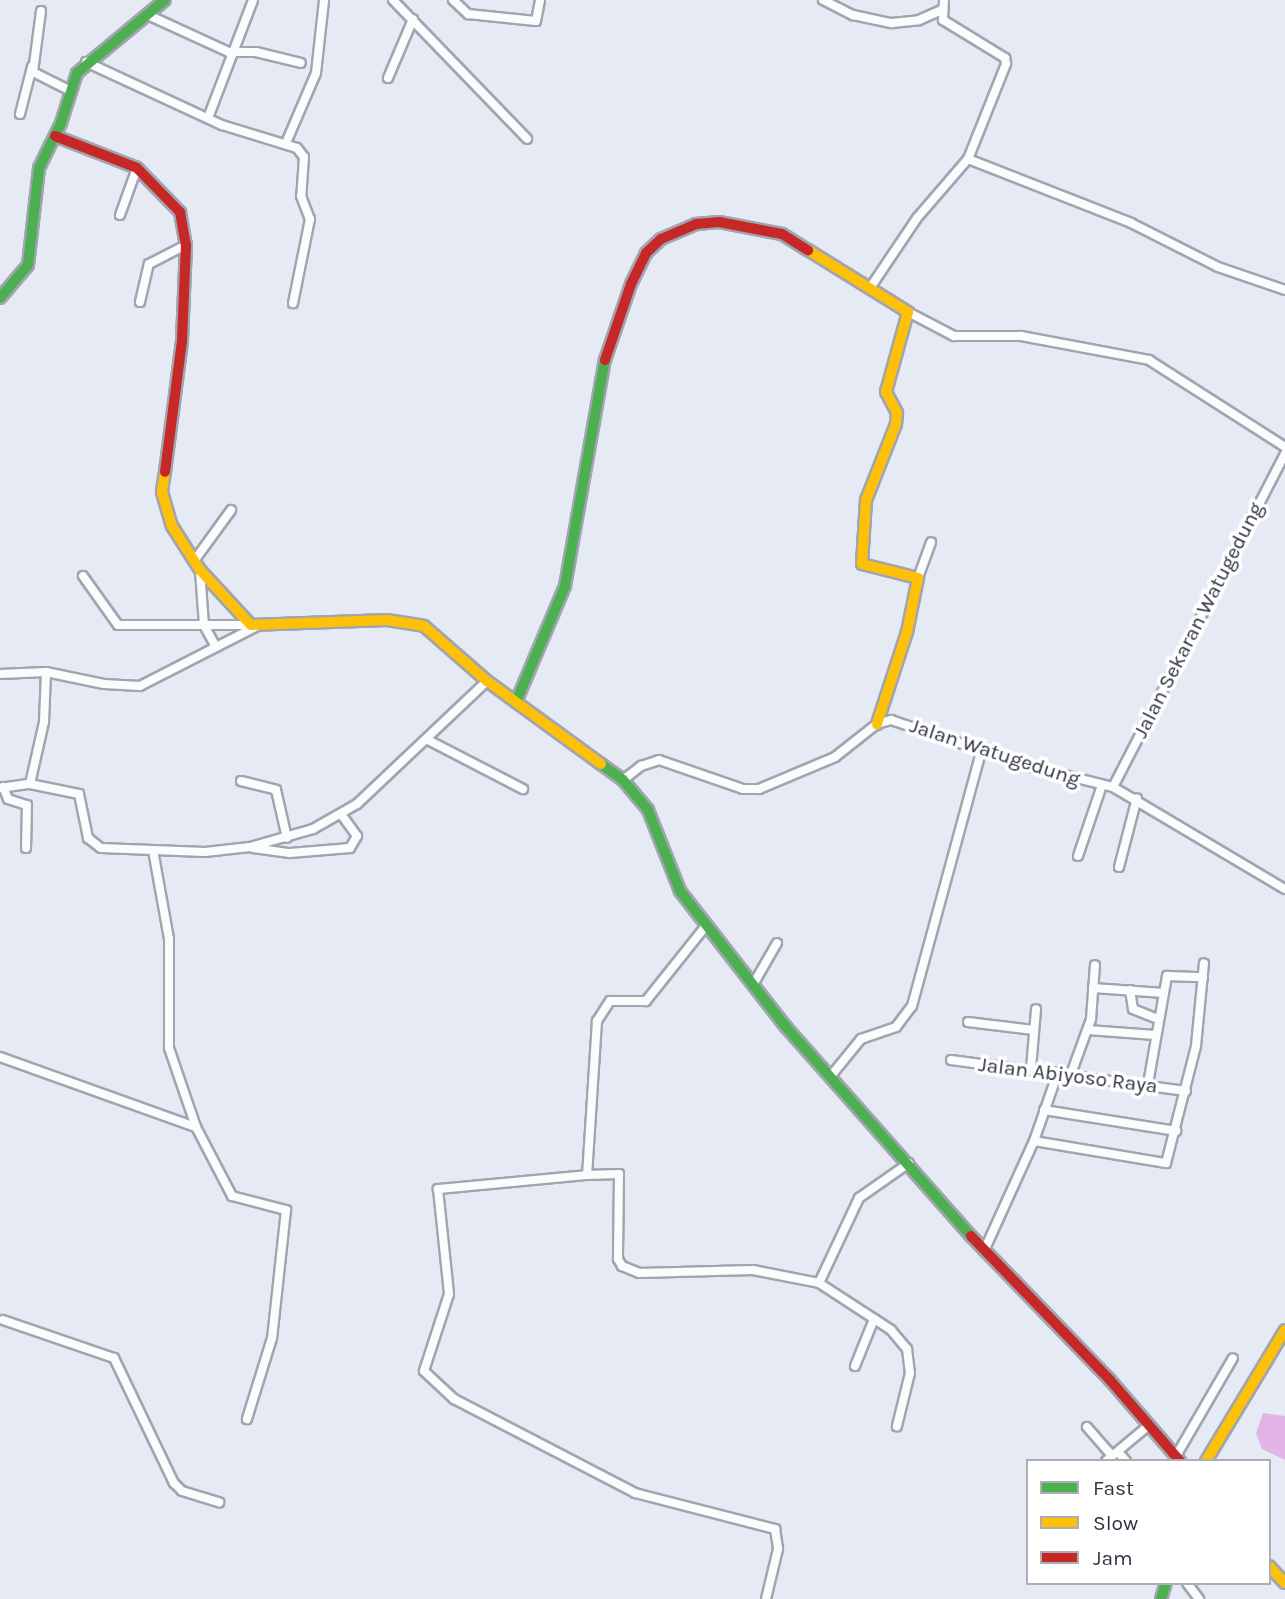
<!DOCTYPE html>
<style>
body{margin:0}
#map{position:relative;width:1285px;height:1599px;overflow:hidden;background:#e5eaf5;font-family:Karla,sans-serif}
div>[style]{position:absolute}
.forest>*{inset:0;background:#e2b4e7}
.roads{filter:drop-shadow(2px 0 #a0a5af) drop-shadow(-2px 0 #a0a5af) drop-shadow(0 2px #a0a5af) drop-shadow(0 -2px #a0a5af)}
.street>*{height:8px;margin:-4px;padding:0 4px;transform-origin:4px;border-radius:4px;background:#fbfcfe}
.fast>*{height:10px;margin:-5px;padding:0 5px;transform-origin:5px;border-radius:5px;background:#4caf50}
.slow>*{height:10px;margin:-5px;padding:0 5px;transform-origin:5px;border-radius:5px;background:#ffc107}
.jam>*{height:10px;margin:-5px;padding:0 5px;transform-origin:5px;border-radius:5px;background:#c62828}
span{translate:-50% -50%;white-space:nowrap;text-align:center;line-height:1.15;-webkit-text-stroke:7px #fff;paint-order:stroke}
.street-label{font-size:21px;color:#2e3441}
.legend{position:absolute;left:1026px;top:1459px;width:245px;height:126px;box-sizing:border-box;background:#fff;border:2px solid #abaeb3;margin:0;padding:9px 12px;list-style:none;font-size:21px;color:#2e3441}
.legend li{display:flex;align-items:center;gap:14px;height:35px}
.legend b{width:35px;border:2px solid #abaeb3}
</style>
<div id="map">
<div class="forest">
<div style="clip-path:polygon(1263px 1413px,1285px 1416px,1285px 1460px,1262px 1449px,1256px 1433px)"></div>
</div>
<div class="roads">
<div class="street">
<div style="left:393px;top:0;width:193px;rotate:46deg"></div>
<div style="left:453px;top:0;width:21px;rotate:43deg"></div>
<div style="left:468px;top:14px;width:68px;rotate:5.9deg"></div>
<div style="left:536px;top:21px;width:21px;rotate:-79deg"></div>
<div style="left:823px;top:0;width:34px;rotate:27deg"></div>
<div style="left:853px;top:15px;width:40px;rotate:12deg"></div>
<div style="left:892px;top:23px;width:27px;rotate:-6deg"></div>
<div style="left:919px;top:20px;width:24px;rotate:-24deg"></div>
<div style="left:944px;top:0;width:20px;rotate:93deg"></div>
<div style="left:943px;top:20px;width:73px;rotate:31.5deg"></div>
<div style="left:1005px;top:58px;width:6px;rotate:81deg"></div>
<div style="left:1006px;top:64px;width:102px;rotate:111.8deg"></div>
<div style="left:968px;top:159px;width:175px;rotate:21.4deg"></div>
<div style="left:1131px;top:223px;width:97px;rotate:26.8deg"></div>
<div style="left:1218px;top:267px;width:71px;rotate:18.9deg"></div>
<div style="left:41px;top:11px;width:62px;rotate:97.5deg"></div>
<div style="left:33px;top:72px;width:42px;rotate:26.6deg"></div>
<div style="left:148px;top:15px;width:89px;rotate:24.6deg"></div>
<div style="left:229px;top:52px;width:27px"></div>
<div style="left:256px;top:52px;width:46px;rotate:13.7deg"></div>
<div style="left:86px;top:62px;width:150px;rotate:24.9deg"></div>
<div style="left:222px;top:125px;width:78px;rotate:17deg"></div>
<div style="left:297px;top:148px;width:11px;rotate:52deg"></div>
<div style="left:304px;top:157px;width:39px;rotate:94deg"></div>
<div style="left:301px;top:196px;width:25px;rotate:69deg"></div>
<div style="left:310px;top:219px;width:86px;rotate:101.4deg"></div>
<div style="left:388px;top:78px;width:64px;rotate:-67deg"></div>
<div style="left:20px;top:114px;width:49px;rotate:-75.7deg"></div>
<div style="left:208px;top:118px;width:126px;rotate:-69.1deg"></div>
<div style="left:286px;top:143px;width:76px;rotate:-66.8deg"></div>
<div style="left:316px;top:73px;width:73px;rotate:-83.7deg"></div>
<div style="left:120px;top:215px;width:50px;rotate:-70.1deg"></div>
<div style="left:870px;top:288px;width:84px;rotate:-56.1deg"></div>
<div style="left:917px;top:218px;width:78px;rotate:-49.2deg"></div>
<div style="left:140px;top:302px;width:39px;rotate:-77deg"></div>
<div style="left:149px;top:264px;width:42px;rotate:-27.2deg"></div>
<div style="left:908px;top:312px;width:52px;rotate:27.6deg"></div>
<div style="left:954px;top:336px;width:67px"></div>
<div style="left:1021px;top:336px;width:130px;rotate:10.6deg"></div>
<div style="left:1149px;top:360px;width:161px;rotate:32.6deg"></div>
<div style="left:194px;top:561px;width:63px;rotate:-54deg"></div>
<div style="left:83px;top:576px;width:60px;rotate:54.5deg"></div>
<div style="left:118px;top:625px;width:86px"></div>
<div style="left:204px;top:625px;width:55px;rotate:-94.2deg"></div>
<div style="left:918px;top:578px;width:38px;rotate:-70deg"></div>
<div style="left:216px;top:647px;width:25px;rotate:-119deg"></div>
<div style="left:204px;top:625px;width:47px"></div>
<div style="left:0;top:674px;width:46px;rotate:-2.5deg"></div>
<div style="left:428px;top:740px;width:107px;rotate:27.3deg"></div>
<div style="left:623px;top:780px;width:23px;rotate:-38deg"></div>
<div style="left:641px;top:766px;width:19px;rotate:-18deg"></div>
<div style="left:659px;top:760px;width:89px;rotate:19deg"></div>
<div style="left:743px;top:789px;width:16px"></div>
<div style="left:759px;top:789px;width:82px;rotate:-22.8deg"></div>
<div style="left:835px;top:757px;width:53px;rotate:-38.2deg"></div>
<div style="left:877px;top:724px;width:15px;rotate:-16deg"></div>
<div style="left:891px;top:720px;width:145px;rotate:18.6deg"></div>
<div style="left:1028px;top:766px;width:88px;rotate:13.9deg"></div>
<div style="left:1113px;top:787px;width:200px;rotate:30.7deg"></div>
<div style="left:241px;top:781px;width:36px;rotate:14deg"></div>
<div style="left:276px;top:790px;width:49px;rotate:77.1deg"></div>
<div style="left:30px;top:784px;width:64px;rotate:-77.3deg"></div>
<div style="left:44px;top:722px;width:50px;rotate:-87.7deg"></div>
<div style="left:46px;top:672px;width:59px;rotate:11.7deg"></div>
<div style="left:104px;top:684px;width:36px;rotate:3deg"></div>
<div style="left:140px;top:686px;width:131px;rotate:-27.1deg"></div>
<div style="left:3px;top:787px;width:13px;rotate:67deg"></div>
<div style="left:8px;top:799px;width:20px;rotate:18deg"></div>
<div style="left:27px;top:805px;width:43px;rotate:91.3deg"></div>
<div style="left:1113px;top:787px;width:375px;rotate:-62.7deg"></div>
<div style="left:0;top:788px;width:30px;rotate:-8deg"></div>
<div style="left:30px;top:784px;width:50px;rotate:11.5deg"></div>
<div style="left:79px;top:794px;width:45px;rotate:78.4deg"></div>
<div style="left:88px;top:838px;width:16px;rotate:38deg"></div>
<div style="left:101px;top:848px;width:104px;rotate:2.2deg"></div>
<div style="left:205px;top:852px;width:45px;rotate:-6.3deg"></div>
<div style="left:250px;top:847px;width:66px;rotate:-15.9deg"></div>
<div style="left:313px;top:829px;width:51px;rotate:-29.6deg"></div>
<div style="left:357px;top:804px;width:179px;rotate:-43.4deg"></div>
<div style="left:253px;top:848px;width:37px;rotate:8deg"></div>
<div style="left:290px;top:853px;width:60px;rotate:-4.8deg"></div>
<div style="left:350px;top:848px;width:14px;rotate:-60deg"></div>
<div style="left:357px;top:836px;width:27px;rotate:-126deg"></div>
<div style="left:153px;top:850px;width:90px;rotate:79.8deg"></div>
<div style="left:169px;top:939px;width:109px;rotate:90deg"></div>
<div style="left:169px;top:1048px;width:83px;rotate:71.1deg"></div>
<div style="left:196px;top:1127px;width:78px;rotate:62.4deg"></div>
<div style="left:232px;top:1196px;width:56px;rotate:14.5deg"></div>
<div style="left:286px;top:1210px;width:129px;rotate:96.2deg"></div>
<div style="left:272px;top:1338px;width:85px;rotate:107.2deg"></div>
<div style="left:1078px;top:856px;width:75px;rotate:-71.3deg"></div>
<div style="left:1119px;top:867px;width:71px;rotate:-75.4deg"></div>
<div style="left:705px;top:927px;width:95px;rotate:128.6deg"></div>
<div style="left:646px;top:1001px;width:36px;rotate:180deg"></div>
<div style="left:610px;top:1001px;width:24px;rotate:123deg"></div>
<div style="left:597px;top:1021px;width:154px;rotate:93.7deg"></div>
<div style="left:587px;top:1175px;width:32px;rotate:-2deg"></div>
<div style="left:619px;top:1174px;width:85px;rotate:90.7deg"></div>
<div style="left:618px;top:1259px;width:8px;rotate:60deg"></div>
<div style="left:622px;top:1266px;width:18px;rotate:22deg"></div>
<div style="left:639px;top:1273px;width:114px;rotate:-1.5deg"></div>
<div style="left:753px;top:1270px;width:67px;rotate:11.1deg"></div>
<div style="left:819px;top:1283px;width:94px;rotate:-64.8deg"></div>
<div style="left:859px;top:1198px;width:61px;rotate:-35deg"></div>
<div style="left:754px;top:983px;width:46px;rotate:-60.1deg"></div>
<div style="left:1093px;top:988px;width:71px;rotate:4deg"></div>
<div style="left:1130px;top:990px;width:19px;rotate:81deg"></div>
<div style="left:1133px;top:1009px;width:27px;rotate:22deg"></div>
<div style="left:968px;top:1022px;width:66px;rotate:6.9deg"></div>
<div style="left:1088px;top:1030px;width:67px;rotate:4.3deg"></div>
<div style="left:0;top:1057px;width:208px;rotate:19.7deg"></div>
<div style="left:951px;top:1060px;width:237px;rotate:7.5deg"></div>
<div style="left:1031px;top:1069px;width:60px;rotate:-85.2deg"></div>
<div style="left:1071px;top:1074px;width:59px;rotate:-70deg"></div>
<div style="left:1091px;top:1019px;width:54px;rotate:-85.8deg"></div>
<div style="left:830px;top:1077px;width:49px;rotate:-50.8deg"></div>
<div style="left:861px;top:1039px;width:37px;rotate:-19deg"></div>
<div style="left:896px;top:1027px;width:26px;rotate:-53deg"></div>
<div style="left:912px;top:1006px;width:267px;rotate:-74.8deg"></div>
<div style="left:1148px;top:1084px;width:110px;rotate:-80deg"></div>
<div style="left:1167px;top:976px;width:36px;rotate:2deg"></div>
<div style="left:1044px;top:1110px;width:134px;rotate:9deg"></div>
<div style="left:1034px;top:1141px;width:134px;rotate:9.5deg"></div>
<div style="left:1166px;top:1163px;width:121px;rotate:-75.6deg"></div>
<div style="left:1196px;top:1046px;width:83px;rotate:-84.5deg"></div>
<div style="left:587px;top:1175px;width:150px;rotate:174.6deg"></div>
<div style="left:438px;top:1189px;width:106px;rotate:84deg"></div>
<div style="left:449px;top:1294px;width:81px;rotate:108deg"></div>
<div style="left:424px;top:1371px;width:41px;rotate:43deg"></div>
<div style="left:454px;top:1399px;width:204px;rotate:27.4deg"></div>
<div style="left:635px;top:1493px;width:145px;rotate:14.4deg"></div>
<div style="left:775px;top:1529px;width:20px;rotate:81deg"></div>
<div style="left:778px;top:1549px;width:51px;rotate:103.5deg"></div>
<div style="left:984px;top:1251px;width:121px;rotate:-65.6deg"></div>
<div style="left:1034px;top:1141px;width:73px;rotate:-70.8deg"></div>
<div style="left:819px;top:1283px;width:86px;rotate:33.1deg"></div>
<div style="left:891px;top:1330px;width:25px;rotate:50deg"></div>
<div style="left:907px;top:1349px;width:24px;rotate:83deg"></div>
<div style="left:910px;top:1373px;width:55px;rotate:103.8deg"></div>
<div style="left:3px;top:1320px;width:117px;rotate:18.9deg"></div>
<div style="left:114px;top:1358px;width:139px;rotate:64.4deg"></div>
<div style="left:174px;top:1483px;width:11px;rotate:45deg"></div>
<div style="left:182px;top:1491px;width:39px;rotate:17deg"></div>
<div style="left:855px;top:1366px;width:51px;rotate:-68deg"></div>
<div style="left:1087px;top:1427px;width:38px;rotate:49deg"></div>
<div style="left:1118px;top:1452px;width:12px;rotate:48deg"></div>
<div style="left:1176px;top:1456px;width:113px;rotate:-59.8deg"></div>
<div style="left:1106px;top:1461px;width:55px;rotate:-39.8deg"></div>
<div style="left:1187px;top:1583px;width:20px;rotate:53deg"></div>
</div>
<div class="fast">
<div style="left:0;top:298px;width:43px;rotate:-49.7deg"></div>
<div style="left:28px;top:265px;width:98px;rotate:-83.5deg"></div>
<div style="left:39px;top:168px;width:50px;rotate:-63.9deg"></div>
<div style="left:61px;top:123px;width:52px;rotate:-72.3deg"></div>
<div style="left:77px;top:73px;width:114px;rotate:-39.7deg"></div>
<div style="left:516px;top:702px;width:126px;rotate:-67.1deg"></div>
<div style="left:565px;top:586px;width:230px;rotate:-80deg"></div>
<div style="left:601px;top:764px;width:27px;rotate:36deg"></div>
<div style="left:623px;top:780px;width:39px;rotate:50deg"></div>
<div style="left:648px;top:810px;width:87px;rotate:68.4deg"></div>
<div style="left:680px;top:891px;width:172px;rotate:52.1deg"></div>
<div style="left:786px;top:1027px;width:279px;rotate:48.5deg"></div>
<div style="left:1161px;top:1599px;width:17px;rotate:-73deg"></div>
</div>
<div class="slow">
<div style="left:808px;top:250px;width:118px;rotate:31.8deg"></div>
<div style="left:908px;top:312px;width:83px;rotate:105.4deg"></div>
<div style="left:886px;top:392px;width:24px;rotate:62deg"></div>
<div style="left:897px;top:413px;width:11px;rotate:95deg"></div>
<div style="left:896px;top:424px;width:82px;rotate:111.5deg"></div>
<div style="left:866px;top:500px;width:64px;rotate:93.6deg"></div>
<div style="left:862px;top:564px;width:58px;rotate:14deg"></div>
<div style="left:918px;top:578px;width:55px;rotate:101.5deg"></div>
<div style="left:907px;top:632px;width:97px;rotate:108.1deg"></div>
<div style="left:165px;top:472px;width:20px;rotate:99deg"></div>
<div style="left:162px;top:492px;width:35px;rotate:74deg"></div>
<div style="left:172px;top:526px;width:52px;rotate:57.5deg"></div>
<div style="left:200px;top:570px;width:75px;rotate:47.2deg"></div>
<div style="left:251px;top:625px;width:136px;rotate:-2.1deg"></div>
<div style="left:387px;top:620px;width:37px;rotate:9deg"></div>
<div style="left:424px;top:626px;width:84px;rotate:41.1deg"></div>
<div style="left:487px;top:681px;width:141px;rotate:36.1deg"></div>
<div style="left:1206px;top:1461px;width:153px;rotate:-58.9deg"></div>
<div style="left:1269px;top:1566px;width:23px;rotate:47deg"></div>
</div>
<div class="jam">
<div style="left:55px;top:136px;width:88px;rotate:21.3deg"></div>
<div style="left:137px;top:168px;width:62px;rotate:45.7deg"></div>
<div style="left:180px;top:212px;width:34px;rotate:80deg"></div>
<div style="left:186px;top:245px;width:96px;rotate:92.4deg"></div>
<div style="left:182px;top:341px;width:132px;rotate:97.4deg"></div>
<div style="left:605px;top:360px;width:80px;rotate:-71.1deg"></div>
<div style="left:631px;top:284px;width:34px;rotate:-64deg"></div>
<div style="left:646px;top:253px;width:21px;rotate:-43deg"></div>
<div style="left:661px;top:239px;width:38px;rotate:-23deg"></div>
<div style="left:696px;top:224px;width:23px;rotate:-5deg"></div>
<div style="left:719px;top:222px;width:64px;rotate:10.8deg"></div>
<div style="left:782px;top:234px;width:31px;rotate:32deg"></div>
<div style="left:971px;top:1236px;width:200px;rotate:46deg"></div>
<div style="left:1110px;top:1380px;width:107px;rotate:49.2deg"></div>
</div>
</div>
<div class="street-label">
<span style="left:1198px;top:620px;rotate:-63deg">Jalan Sekaran Watugedung</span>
<span style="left:995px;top:752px;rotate:18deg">Jalan Watugedung</span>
<span style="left:1068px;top:1075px;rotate:7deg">Jalan Abiyoso Raya</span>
</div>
<ul class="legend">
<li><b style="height:9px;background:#4caf50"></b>Fast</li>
<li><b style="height:9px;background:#ffc107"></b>Slow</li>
<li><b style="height:9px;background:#c62828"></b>Jam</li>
</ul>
</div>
